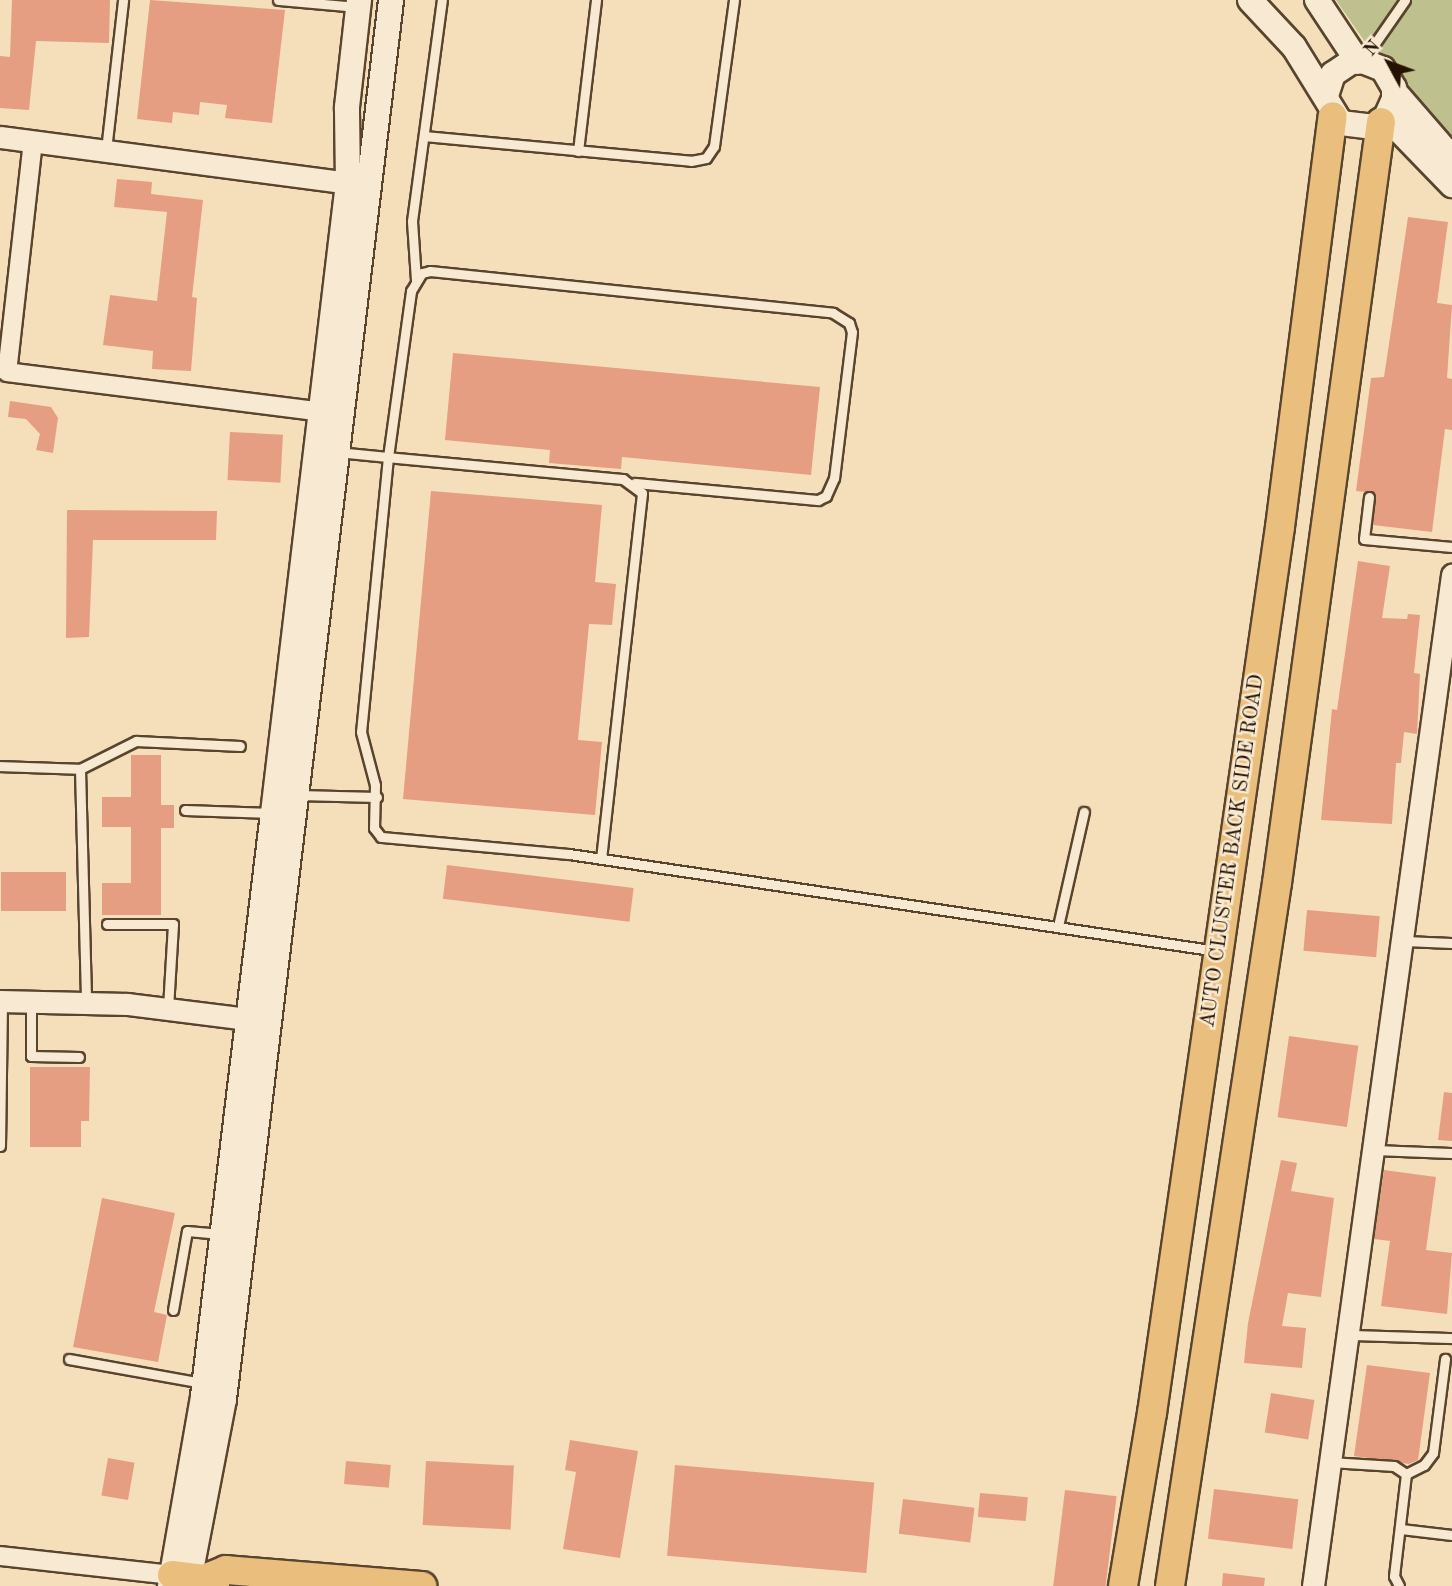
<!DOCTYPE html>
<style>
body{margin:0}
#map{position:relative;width:1452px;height:1586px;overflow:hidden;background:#f5deba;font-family:"Old Standard TT",serif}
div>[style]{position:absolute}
.green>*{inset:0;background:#bec18e}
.building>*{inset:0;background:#e69e82;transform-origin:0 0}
.roads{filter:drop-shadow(2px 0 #59442e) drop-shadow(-2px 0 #59442e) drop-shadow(0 2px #59442e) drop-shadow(0 -2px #59442e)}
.service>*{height:9px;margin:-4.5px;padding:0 4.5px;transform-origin:4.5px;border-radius:4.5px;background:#f8ead2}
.minor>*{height:18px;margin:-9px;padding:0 9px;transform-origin:9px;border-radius:9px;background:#f8ead2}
.tertiary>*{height:21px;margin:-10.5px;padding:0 10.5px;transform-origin:10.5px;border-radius:10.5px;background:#f8ead2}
.secondary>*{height:24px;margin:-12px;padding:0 12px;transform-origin:12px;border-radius:12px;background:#f8ead2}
.primary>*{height:28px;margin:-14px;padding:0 14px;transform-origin:14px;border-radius:14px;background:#eabf7d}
span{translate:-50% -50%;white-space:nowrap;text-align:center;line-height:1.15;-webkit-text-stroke:5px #f8ead2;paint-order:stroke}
.street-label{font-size:21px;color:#251100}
.north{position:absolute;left:1354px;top:28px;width:70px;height:70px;-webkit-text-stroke:5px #f8ead2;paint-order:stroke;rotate:311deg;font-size:19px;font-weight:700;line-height:28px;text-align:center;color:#251100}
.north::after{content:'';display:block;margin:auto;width:24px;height:32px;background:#251100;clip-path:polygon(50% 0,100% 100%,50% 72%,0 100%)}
</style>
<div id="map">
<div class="green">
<div style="clip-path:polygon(1336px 0,1452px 0,1452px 168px)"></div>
</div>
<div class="building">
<div style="clip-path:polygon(12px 0,110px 0,109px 43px,36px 41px,29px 110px,0 108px,0 56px,10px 57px)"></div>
<div style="clip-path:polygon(150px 0,285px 10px,272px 123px,225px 118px,227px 105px,200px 102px,199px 115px,173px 112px,172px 123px,137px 119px)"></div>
<div style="clip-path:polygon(117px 179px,152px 182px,151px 194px,203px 200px,192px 297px,197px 298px,191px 371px,152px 369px,153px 351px,103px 345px,110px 295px,157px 301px,167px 212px,114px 207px)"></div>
<div style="clip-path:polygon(1408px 217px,1448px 222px,1437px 303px,1452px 305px,1447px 378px,1452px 379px,1452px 430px,1445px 429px,1432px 532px,1373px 525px,1376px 493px,1356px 491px,1371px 378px,1384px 377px)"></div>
<div style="clip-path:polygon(453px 353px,820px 387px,811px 475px,622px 457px,621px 469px,549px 463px,550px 450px,445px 440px)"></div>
<div style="clip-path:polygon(10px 401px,51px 407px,58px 418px,53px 453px,36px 450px,40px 434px,26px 419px,8px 417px)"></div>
<div style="left:230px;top:432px;width:53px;height:48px;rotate:3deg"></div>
<div style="clip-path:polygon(431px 491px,602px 505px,595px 582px,616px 584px,612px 625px,589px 624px,578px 740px,602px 742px,595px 815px,403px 799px)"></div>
<div style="clip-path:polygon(67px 510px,217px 511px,216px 540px,93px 540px,89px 637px,66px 638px)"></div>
<div style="clip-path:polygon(1358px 561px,1390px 566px,1382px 618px,1407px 619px,1408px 614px,1420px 615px,1414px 673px,1420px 674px,1417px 734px,1404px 732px,1401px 763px,1396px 763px,1392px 824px,1321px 820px,1332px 709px,1337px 710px)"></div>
<div style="clip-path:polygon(131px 755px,161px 755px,161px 805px,174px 805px,174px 828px,161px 828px,161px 915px,102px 915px,102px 883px,131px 883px,131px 827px,102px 827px,102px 797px,131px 797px)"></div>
<div style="left:447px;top:865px;width:188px;height:34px;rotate:7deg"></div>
<div style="left:66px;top:872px;width:39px;height:65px;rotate:90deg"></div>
<div style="left:1307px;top:910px;width:73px;height:41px;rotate:5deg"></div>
<div style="left:1289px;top:1036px;width:70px;height:82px;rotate:8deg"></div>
<div style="clip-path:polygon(30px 1067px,90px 1067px,89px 1121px,81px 1121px,81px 1147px,30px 1147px)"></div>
<div style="clip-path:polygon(1444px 1092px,1452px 1093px,1452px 1141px,1438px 1140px)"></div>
<div style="clip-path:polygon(1281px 1160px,1297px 1163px,1291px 1191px,1334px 1198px,1321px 1297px,1288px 1293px,1282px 1326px,1306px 1328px,1302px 1368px,1244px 1363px,1248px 1323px)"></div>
<div style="clip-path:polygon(1384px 1170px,1436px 1177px,1426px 1250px,1452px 1253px,1447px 1314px,1381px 1306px,1390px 1241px,1374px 1239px)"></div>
<div style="clip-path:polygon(102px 1198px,175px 1213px,154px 1312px,167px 1315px,158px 1362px,73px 1347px)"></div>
<div style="clip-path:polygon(1367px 1365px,1430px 1373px,1418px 1460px,1409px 1464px,1354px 1456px)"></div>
<div style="left:1271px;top:1393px;width:44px;height:40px;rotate:9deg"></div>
<div style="clip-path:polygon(570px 1440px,638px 1451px,620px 1558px,563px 1549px,576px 1472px,565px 1470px)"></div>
<div style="left:108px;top:1458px;width:27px;height:38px;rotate:10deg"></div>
<div style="left:346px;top:1461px;width:45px;height:23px;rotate:5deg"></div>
<div style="left:426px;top:1461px;width:88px;height:64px;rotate:3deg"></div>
<div style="left:675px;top:1465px;width:200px;height:91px;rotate:5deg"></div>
<div style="left:1214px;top:1489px;width:85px;height:50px;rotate:7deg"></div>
<div style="left:1065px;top:1490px;width:52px;height:97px;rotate:7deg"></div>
<div style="left:980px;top:1493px;width:48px;height:24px;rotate:5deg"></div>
<div style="left:903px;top:1499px;width:72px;height:35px;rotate:7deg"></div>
<div style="clip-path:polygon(1223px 1573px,1265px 1578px,1264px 1586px,1222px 1586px)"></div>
</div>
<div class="roads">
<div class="service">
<div style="left:278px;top:0;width:78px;rotate:5.1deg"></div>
<div style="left:1364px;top:59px;width:72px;rotate:-55.2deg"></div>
<div style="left:424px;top:136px;width:268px;rotate:5.3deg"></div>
<div style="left:691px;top:161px;width:15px;rotate:-11deg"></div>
<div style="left:706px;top:158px;width:14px;rotate:-56deg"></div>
<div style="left:714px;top:146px;width:147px;rotate:-82.2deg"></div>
<div style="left:106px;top:150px;width:151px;rotate:-83.5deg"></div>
<div style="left:578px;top:151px;width:152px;rotate:-83.2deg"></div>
<div style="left:416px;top:280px;width:59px;rotate:-93.9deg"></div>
<div style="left:412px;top:221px;width:223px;rotate:-82.3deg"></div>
<div style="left:337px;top:452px;width:51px;rotate:5.6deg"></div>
<div style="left:388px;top:457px;width:168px;rotate:-82.1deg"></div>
<div style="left:411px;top:291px;width:21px;rotate:-59deg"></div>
<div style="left:422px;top:273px;width:8px;rotate:-14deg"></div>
<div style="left:430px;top:271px;width:405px;rotate:5.9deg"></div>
<div style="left:833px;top:313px;width:19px;rotate:32deg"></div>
<div style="left:849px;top:323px;width:9px;rotate:72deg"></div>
<div style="left:852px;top:332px;width:147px;rotate:97deg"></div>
<div style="left:834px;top:478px;width:20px;rotate:114deg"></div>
<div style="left:826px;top:496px;width:9px;rotate:153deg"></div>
<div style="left:818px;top:500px;width:184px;rotate:-174.7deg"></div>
<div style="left:1369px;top:497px;width:42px;rotate:96.8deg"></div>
<div style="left:1364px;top:539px;width:88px;rotate:5.2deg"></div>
<div style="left:0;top:766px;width:80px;rotate:2.1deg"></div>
<div style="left:80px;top:769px;width:233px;rotate:88.5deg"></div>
<div style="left:80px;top:769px;width:63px;rotate:-26.6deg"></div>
<div style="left:136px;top:741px;width:104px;rotate:2.8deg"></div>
<div style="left:298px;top:795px;width:79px;rotate:1.5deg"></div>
<div style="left:185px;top:810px;width:86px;rotate:2deg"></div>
<div style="left:601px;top:859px;width:368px;rotate:-83.6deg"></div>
<div style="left:642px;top:493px;width:24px;rotate:-144deg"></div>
<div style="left:623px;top:479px;width:236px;rotate:-174.7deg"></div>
<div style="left:388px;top:457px;width:276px;rotate:95.6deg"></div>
<div style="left:361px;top:732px;width:55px;rotate:75.2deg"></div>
<div style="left:375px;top:785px;width:43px;rotate:91.3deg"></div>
<div style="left:374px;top:828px;width:11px;rotate:52deg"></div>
<div style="left:381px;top:837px;width:189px;rotate:5.2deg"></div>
<div style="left:569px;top:854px;width:655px;rotate:8.51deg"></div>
<div style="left:107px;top:924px;width:66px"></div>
<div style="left:173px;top:924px;width:83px;rotate:93.4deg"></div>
<div style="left:1058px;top:926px;width:117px;rotate:-77.2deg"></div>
<div style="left:1404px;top:941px;width:48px;rotate:2.4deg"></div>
<div style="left:31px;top:1003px;width:53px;rotate:90deg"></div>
<div style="left:31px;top:1056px;width:48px;rotate:1.2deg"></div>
<div style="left:0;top:1146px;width:145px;rotate:-89.2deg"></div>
<div style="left:1373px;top:1150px;width:79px;rotate:2.2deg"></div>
<div style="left:173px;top:1310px;width:80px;rotate:-80deg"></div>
<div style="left:187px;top:1231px;width:34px;rotate:5deg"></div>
<div style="left:1349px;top:1335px;width:103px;rotate:1.7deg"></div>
<div style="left:69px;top:1359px;width:136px;rotate:10.2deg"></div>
<div style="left:1330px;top:1462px;width:64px;rotate:3.6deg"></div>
<div style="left:1394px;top:1466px;width:14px;rotate:34deg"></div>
<div style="left:1406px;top:1474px;width:103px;rotate:96.7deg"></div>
<div style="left:1394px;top:1576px;width:11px;rotate:63deg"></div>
<div style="left:1406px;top:1474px;width:20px;rotate:-27deg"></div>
<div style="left:1424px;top:1465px;width:15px;rotate:-53deg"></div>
<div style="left:1433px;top:1453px;width:95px;rotate:-82.7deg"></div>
<div style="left:1401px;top:1529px;width:51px;rotate:6.7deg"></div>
</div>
<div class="minor">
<div style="left:33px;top:141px;width:232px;rotate:96.4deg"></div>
<div style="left:7px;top:372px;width:328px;rotate:7.2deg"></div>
<div style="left:0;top:1556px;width:173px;rotate:6.3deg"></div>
</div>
<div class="tertiary">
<div style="left:0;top:137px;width:366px;rotate:7.5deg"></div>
<div style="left:0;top:1001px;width:127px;rotate:1.4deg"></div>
<div style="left:127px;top:1004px;width:137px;rotate:7.1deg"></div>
<div style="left:1313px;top:1586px;width:1021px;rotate:-82.17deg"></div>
</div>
<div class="secondary">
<div style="left:1250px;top:0;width:64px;rotate:46.9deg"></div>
<div style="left:1294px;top:47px;width:89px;rotate:58.3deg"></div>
<div style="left:1341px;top:123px;width:31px;rotate:7deg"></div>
<div style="left:1372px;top:127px;width:17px;rotate:-36deg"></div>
<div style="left:1386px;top:117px;width:20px;rotate:-66deg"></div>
<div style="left:1394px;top:99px;width:11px;rotate:-90deg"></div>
<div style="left:1394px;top:88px;width:22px;rotate:-120deg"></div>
<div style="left:1383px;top:69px;width:22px;rotate:-159deg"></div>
<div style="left:1362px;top:61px;width:11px;rotate:175deg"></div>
<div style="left:1351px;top:62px;width:22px;rotate:146deg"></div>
<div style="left:1333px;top:74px;width:22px;rotate:108deg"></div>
<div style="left:1317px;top:0;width:74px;rotate:56.5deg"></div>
<div style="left:1394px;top:91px;width:89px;rotate:49.1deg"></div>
<div style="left:1386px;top:117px;width:95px;rotate:45.9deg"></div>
<div style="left:170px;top:1586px;width:193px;rotate:-80.1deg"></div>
<div style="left:203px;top:1396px;width:587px;rotate:-83.15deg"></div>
<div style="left:273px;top:813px;width:634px;rotate:-83.21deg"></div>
<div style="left:348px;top:183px;width:76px;rotate:-90.8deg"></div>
<div style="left:347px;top:107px;width:108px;rotate:-83.6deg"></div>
<div style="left:188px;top:1586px;width:190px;rotate:-79.1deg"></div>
<div style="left:224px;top:1399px;width:1409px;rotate:-83.19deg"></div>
</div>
<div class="primary">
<div style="left:172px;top:1575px;width:32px;rotate:7deg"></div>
<div style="left:204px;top:1579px;width:13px;rotate:32deg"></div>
<div style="left:204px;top:1579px;width:24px;rotate:-22deg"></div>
<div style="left:226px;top:1570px;width:197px;rotate:4.7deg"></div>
<div style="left:1123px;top:1586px;width:175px;rotate:-80.5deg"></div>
<div style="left:1152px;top:1413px;width:895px;rotate:-81.78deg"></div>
<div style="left:1280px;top:527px;width:414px;rotate:-82.7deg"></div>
<div style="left:1170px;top:1586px;width:711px;rotate:-81.35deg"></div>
<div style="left:1277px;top:883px;width:768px;rotate:-82.22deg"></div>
</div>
</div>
<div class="street-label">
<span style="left:1233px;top:851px;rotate:-82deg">AUTO CLUSTER BACK SIDE ROAD</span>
</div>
<div class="north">N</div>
</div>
